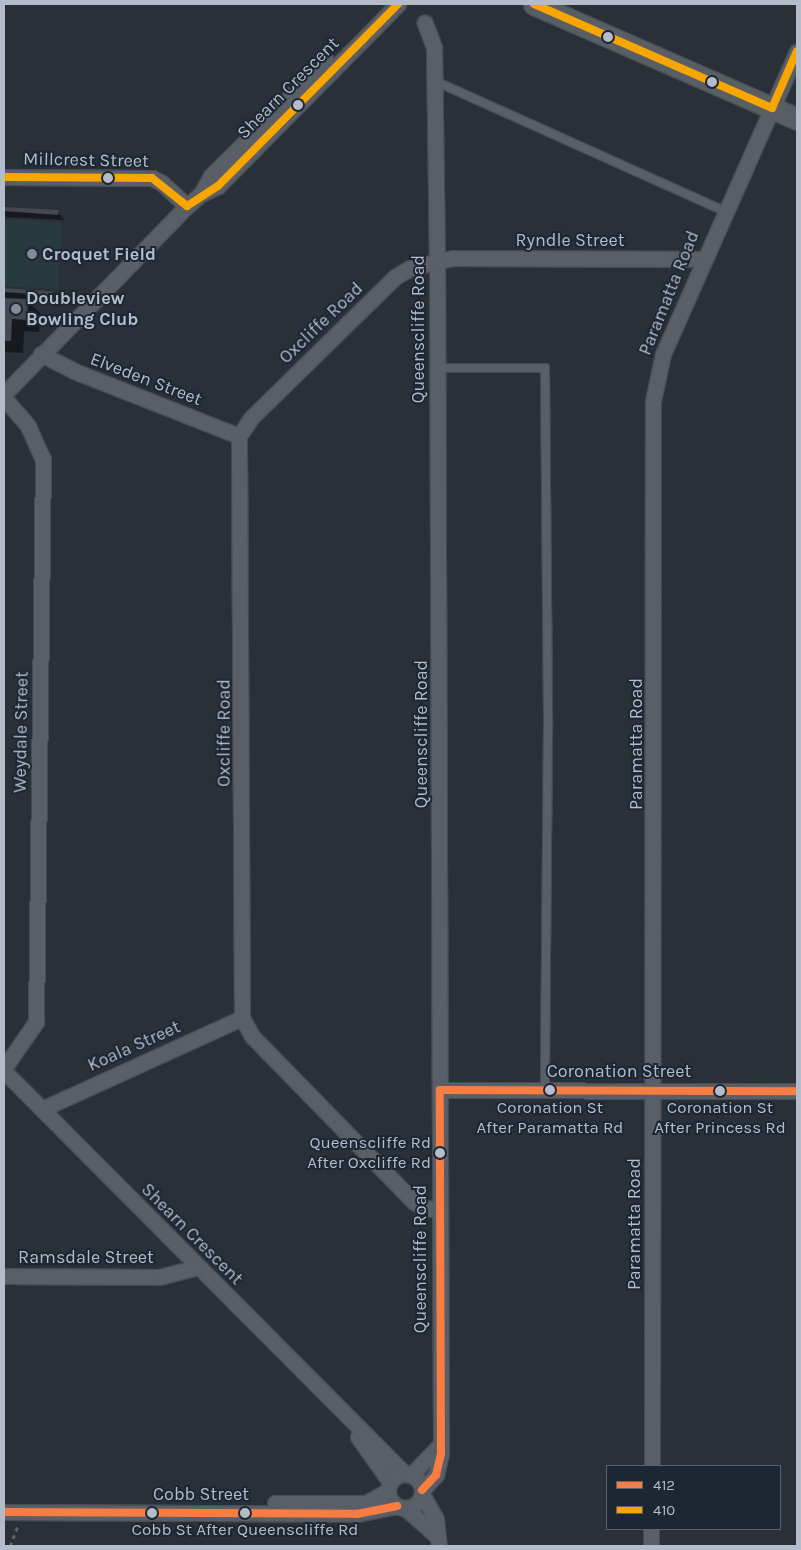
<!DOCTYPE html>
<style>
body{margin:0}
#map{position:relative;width:801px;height:1550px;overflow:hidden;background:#2a3038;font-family:Karla,sans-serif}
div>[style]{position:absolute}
.green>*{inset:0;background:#273a3e;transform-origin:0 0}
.shadow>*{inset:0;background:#0007}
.building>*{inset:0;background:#444950;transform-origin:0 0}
.path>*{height:2.5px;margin-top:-1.25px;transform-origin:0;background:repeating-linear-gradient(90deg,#5d636a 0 4px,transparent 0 8px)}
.roads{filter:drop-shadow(1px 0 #484c53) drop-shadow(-1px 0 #484c53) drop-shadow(0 1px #484c53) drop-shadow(0 -1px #484c53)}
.service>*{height:8px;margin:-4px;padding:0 4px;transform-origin:4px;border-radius:4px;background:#5a5e66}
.minor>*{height:15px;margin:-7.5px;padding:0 7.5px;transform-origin:7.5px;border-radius:7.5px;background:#5a5e66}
.minor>.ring{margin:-7.5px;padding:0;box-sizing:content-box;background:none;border:15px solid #5a5e66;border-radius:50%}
.secondary>*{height:21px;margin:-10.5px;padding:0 10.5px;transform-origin:10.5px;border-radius:10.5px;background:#595d64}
.bus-1>*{height:8px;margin:-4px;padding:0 4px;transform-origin:4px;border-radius:4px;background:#f77d43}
.bus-2>*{height:8px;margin:-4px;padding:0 4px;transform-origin:4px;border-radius:4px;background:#f7a600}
.dots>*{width:14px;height:14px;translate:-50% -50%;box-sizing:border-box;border:2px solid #1d2633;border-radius:50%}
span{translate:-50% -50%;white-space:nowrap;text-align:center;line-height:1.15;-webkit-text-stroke:4px #1d2633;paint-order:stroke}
.bus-label{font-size:17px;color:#b4bcc9}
.right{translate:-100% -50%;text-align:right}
.street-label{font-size:18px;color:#b4bcc9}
.poi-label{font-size:18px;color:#b4bcc9;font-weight:700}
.left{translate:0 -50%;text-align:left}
.frame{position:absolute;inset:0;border:5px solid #b4bcc9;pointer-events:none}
.legend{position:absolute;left:606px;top:1465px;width:175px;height:65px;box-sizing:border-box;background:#1d2633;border:1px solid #59626f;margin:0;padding:6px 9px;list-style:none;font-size:15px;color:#b4bcc9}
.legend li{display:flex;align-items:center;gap:10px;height:25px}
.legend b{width:25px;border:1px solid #59626f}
</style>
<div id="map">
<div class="green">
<div style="left:4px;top:219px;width:58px;height:67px;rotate:3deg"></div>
</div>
<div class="shadow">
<div style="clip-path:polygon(4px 209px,58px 212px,64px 220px,6px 217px)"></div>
<div style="clip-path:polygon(4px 289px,52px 292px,58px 298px,26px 299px,40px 313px,39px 332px,24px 331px,23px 353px,4px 352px)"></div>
</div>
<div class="building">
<div style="clip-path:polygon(4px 207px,59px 210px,58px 215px,4px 211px)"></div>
<div style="left:4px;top:288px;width:49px;height:4px;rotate:4deg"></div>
<div style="clip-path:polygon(4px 298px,28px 299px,27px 320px,12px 319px,11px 341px,4px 341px)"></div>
</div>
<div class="path">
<div style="left:10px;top:1546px;width:22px;rotate:-69deg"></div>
</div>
<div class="roads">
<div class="service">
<div style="left:435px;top:81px;width:317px;rotate:24.2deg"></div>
<div style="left:436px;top:368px;width:109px"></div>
<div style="left:545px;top:368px;width:361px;rotate:89.5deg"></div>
<div style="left:548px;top:729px;width:360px;rotate:90.5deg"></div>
</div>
<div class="minor">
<div style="left:4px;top:177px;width:148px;rotate:0.4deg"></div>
<div style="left:152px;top:178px;width:11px;rotate:27deg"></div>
<div style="left:162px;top:183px;width:34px;rotate:43deg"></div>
<div style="left:201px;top:194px;width:21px;rotate:-61deg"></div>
<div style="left:211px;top:176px;width:163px;rotate:-45deg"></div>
<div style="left:41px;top:354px;width:37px;rotate:27deg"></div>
<div style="left:74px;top:371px;width:177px;rotate:21.5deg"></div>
<div style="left:4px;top:394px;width:262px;rotate:-45.8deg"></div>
<div style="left:187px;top:206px;width:18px;rotate:-41deg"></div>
<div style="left:201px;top:194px;width:19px;rotate:-25deg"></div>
<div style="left:218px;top:186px;width:256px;rotate:-45.3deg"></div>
<div style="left:4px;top:398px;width:37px;rotate:49deg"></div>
<div style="left:28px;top:426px;width:36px;rotate:66deg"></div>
<div style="left:43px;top:459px;width:563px;rotate:90.71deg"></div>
<div style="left:36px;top:1022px;width:56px;rotate:124.8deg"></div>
<div style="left:4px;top:1071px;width:569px;rotate:45.14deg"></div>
<div style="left:440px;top:1090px;width:357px;rotate:0.2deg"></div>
<div style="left:42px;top:1109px;width:220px;rotate:-24.5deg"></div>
<div style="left:439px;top:1210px;width:15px;rotate:-172deg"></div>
<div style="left:424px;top:1208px;width:12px;rotate:-149deg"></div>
<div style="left:414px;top:1202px;width:232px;rotate:-134.3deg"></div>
<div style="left:252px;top:1036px;width:21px;rotate:-119deg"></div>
<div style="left:242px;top:1018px;width:582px;rotate:-90.3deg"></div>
<div style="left:239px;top:436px;width:22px;rotate:-56deg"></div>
<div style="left:251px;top:418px;width:202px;rotate:-44.4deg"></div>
<div style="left:395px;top:277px;width:17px;rotate:-31deg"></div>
<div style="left:410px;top:268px;width:44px;rotate:-13.1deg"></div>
<div style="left:453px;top:258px;width:251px;rotate:0.2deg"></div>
<div style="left:4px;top:1276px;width:155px;rotate:0.4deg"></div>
<div style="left:159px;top:1277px;width:40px;rotate:-14.4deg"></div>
<div style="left:358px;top:1437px;width:55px;rotate:54.6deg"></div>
<div style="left:652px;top:1466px;width:1065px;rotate:-89.95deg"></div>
<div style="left:653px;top:401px;width:48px;rotate:-78deg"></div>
<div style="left:663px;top:354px;width:331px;rotate:-66.1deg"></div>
<div class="ring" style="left:388px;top:1474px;width:19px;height:19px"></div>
<div style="left:411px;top:1475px;width:40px;rotate:-46deg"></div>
<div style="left:422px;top:1490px;width:21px;rotate:-47deg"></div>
<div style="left:436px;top:1475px;width:22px;rotate:-77deg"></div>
<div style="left:441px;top:1454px;width:1194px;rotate:-90.19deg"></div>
<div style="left:437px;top:260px;width:213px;rotate:-90.8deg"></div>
<div style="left:434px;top:47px;width:26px;rotate:-111deg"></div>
<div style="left:422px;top:1494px;width:29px;rotate:61deg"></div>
<div style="left:436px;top:1519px;width:27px;rotate:84deg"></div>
<div style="left:275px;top:1503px;width:91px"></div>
<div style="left:366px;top:1503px;width:25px;rotate:-29deg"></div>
<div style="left:405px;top:1508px;width:43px;rotate:41.2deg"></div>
<div style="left:4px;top:1512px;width:353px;rotate:0.3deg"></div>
<div style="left:357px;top:1514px;width:41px;rotate:-11.3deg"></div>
<div style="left:651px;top:1546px;width:17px;rotate:-90deg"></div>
</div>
<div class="secondary">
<div style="left:534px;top:4px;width:287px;rotate:23.6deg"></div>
</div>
</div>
<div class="bus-1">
<div style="left:440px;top:1090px;width:357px;rotate:0.2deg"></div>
<div style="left:422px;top:1490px;width:21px;rotate:-47deg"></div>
<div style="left:436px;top:1475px;width:22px;rotate:-77deg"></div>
<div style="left:441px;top:1454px;width:364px;rotate:-90.2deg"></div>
<div style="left:4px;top:1512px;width:353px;rotate:0.3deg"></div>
<div style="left:357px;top:1514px;width:41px;rotate:-11.3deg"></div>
</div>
<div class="bus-2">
<div style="left:534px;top:4px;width:260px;rotate:23.6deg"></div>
<div style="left:772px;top:108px;width:62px;rotate:-66.3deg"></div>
<div style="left:4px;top:177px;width:148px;rotate:0.4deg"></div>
<div style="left:152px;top:178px;width:45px;rotate:38.7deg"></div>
<div style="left:187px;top:206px;width:37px;rotate:-33deg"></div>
<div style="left:218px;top:186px;width:256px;rotate:-45.3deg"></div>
</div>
<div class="dots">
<div style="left:608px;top:37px;background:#b4bcc9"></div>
<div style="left:712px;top:82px;background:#b4bcc9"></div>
<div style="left:298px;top:105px;background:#b4bcc9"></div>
<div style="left:108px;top:178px;background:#b4bcc9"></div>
<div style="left:32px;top:254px;background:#848b96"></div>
<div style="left:16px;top:309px;background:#848b96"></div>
<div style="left:550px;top:1090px;background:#b4bcc9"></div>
<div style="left:720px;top:1091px;background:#b4bcc9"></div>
<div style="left:440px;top:1153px;background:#b4bcc9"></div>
<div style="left:152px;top:1513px;background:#b4bcc9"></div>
<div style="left:245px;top:1513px;background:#b4bcc9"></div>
</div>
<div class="bus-label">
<span style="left:550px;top:1118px">Coronation St<br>After Paramatta Rd</span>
<span style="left:720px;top:1118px">Coronation St<br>After Princess Rd</span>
<span class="right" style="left:431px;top:1153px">Queenscliffe Rd<br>After Oxcliffe Rd</span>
<span style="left:245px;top:1530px">Cobb St After Queenscliffe Rd</span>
</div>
<div class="street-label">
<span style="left:288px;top:88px;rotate:-45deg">Shearn Crescent</span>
<span style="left:86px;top:160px;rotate:1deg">Millcrest Street</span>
<span style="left:570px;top:240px">Ryndle Street</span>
<span style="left:669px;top:293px;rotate:-68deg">Paramatta Road</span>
<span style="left:321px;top:323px;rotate:-44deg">Oxcliffe Road</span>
<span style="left:418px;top:329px;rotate:-90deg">Queenscliffe Road</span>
<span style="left:146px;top:379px;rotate:21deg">Elveden Street</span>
<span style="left:21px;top:732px;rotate:-89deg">Weydale Street</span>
<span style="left:224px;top:733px;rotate:-90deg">Oxcliffe Road</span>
<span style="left:421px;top:734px;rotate:-90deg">Queenscliffe Road</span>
<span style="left:636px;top:744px;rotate:-90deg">Paramatta Road</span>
<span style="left:134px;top:1046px;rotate:-24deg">Koala Street</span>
<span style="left:619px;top:1071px">Coronation Street</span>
<span style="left:634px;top:1224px;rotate:-90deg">Paramatta Road</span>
<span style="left:192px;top:1234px;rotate:45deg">Shearn Crescent</span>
<span style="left:86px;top:1257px">Ramsdale Street</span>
<span style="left:420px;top:1259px;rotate:-90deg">Queenscliffe Road</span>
<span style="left:201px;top:1494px">Cobb Street</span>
</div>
<div class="poi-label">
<span class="left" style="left:42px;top:254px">Croquet Field</span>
<span class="left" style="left:26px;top:309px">Doubleview<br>Bowling Club</span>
</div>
<div class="frame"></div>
<ul class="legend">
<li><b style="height:6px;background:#f77d43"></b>412</li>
<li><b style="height:6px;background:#f7a600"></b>410</li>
</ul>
</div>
